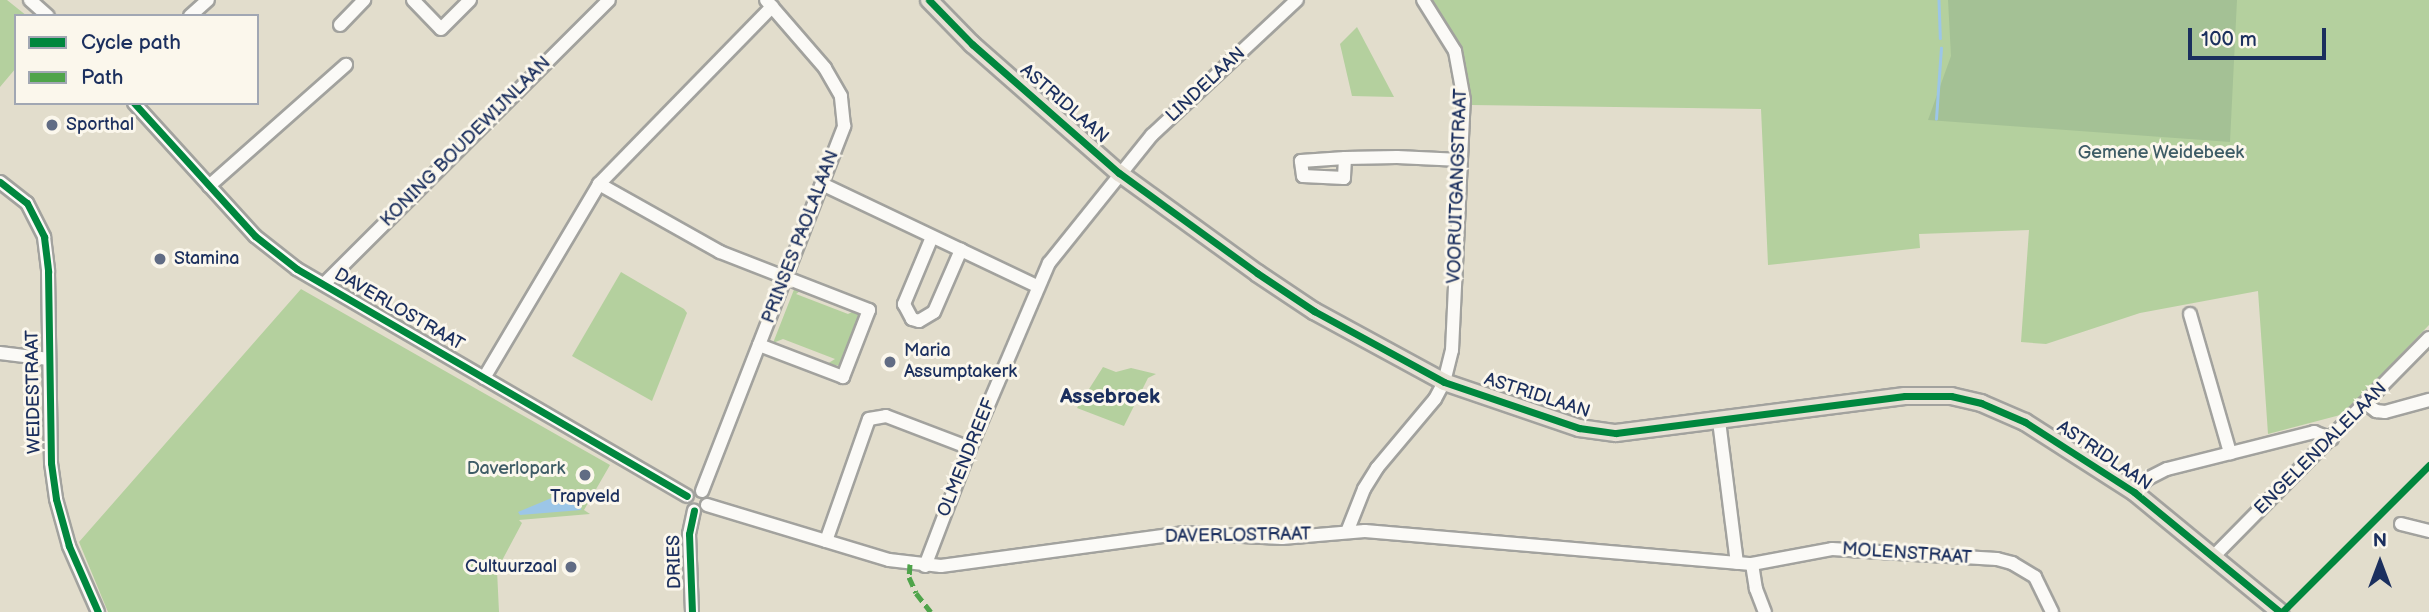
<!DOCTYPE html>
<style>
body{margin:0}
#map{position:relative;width:2429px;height:612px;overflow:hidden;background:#e2ddcc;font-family:"Balsamiq Sans",sans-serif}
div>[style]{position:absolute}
.green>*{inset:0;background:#b4d09e}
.forest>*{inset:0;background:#a4c195}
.water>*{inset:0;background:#9cc6e7}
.stream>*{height:2.5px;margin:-1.25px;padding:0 1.25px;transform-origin:1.25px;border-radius:1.25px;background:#9cc6e7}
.roads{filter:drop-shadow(2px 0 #a2a29e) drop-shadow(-2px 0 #a2a29e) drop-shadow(0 2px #a2a29e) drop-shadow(0 -2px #a2a29e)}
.minor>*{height:12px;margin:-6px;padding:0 6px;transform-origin:6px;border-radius:6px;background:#fbfaf7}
.major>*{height:16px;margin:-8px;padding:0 8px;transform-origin:8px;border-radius:8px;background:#e6e0d4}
.quiet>*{height:5px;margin-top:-2.5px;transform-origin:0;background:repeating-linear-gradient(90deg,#4fa44a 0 10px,transparent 0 15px)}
.cycleway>*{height:7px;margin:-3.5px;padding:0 3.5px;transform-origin:3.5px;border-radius:3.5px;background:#00873e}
.dots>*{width:19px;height:19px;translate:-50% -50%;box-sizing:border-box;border:4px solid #fbf7ec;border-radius:50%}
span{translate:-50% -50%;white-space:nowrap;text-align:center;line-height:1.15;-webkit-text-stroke:6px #fbf7ec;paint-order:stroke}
.street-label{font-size:18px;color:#1b2f5e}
.poi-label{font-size:18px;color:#1b2f5e}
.left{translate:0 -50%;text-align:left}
.right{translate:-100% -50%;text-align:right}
.park-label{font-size:18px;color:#3e5c66}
.quarter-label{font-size:21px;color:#1b2f5e;font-weight:700}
.legend{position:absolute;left:14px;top:14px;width:245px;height:91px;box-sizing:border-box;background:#fbf7ec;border:2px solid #a1a7b3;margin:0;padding:9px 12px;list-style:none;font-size:21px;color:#1b2f5e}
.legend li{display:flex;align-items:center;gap:14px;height:35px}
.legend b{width:35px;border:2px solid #a1a7b3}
.north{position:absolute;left:2345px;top:528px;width:70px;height:70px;-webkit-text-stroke:5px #fbf7ec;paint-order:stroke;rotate:0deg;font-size:19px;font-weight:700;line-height:28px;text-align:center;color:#1b2f5e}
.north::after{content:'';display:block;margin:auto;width:24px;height:32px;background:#1b2f5e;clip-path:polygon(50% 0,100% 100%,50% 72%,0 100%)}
.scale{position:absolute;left:2188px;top:28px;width:138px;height:32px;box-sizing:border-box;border:4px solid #1b2f5e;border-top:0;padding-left:9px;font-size:21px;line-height:24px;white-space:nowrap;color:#1b2f5e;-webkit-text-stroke:5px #fbf7ec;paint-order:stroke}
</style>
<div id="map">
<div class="green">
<div style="clip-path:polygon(0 0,7px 0,27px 16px,16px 16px,16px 68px,0 87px)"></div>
<div style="clip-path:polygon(1427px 0,2429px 0,2429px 325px,2344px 414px,2268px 434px,2258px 291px,2140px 313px,2046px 344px,2021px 342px,2029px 230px,1919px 234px,1920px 248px,1768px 265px,1761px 109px,1471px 105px,1468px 80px,1456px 42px,1448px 25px)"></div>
<div style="clip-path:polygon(1357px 27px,1394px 97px,1352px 96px,1340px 44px)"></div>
<div style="clip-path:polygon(621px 272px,684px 309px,687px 313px,652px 401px,572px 356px)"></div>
<div style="clip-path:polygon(795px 287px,803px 289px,796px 294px,848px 314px,856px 310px,860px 314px,841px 366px,827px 364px,835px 359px,783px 339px,773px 343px)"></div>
<div style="clip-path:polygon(301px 289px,610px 465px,584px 510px,590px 514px,519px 520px,522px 523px,497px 570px,499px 612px,108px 612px,79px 542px)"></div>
<div style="clip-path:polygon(1103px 367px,1116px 372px,1131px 368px,1156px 374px,1148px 378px,1124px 426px,1077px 408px)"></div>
</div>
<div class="forest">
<div style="clip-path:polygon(1948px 0,2237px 0,2230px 142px,1928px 120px,1951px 56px)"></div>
</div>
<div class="water">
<div style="clip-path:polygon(566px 492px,582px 499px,581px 510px,520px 515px,518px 512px)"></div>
</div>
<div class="stream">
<div style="left:1939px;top:0;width:38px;rotate:88deg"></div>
<div style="left:1936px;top:119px;width:71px;rotate:-86deg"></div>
</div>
<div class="roads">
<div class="minor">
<div style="left:30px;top:0;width:24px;rotate:42deg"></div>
<div style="left:413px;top:0;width:40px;rotate:46deg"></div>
<div style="left:441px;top:29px;width:41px;rotate:-45deg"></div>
<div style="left:190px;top:16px;width:24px;rotate:-42deg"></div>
<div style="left:340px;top:25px;width:35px;rotate:-46deg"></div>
<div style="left:134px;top:103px;width:180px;rotate:47.7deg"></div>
<div style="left:255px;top:236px;width:53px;rotate:38.2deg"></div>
<div style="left:297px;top:269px;width:451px;rotate:30.2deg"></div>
<div style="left:1345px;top:158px;width:20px;rotate:93deg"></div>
<div style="left:1344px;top:178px;width:41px;rotate:-177.2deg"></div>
<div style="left:1303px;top:176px;width:15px;rotate:-98deg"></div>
<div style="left:1301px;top:161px;width:44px;rotate:-3.9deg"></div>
<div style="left:1345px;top:158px;width:52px;rotate:-1.1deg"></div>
<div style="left:1397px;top:157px;width:64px;rotate:2.7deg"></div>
<div style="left:0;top:182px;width:34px;rotate:38deg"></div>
<div style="left:27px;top:203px;width:38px;rotate:63deg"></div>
<div style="left:44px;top:237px;width:35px;rotate:83deg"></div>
<div style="left:48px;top:272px;width:191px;rotate:89.1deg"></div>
<div style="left:51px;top:463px;width:36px;rotate:82deg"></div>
<div style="left:56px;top:499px;width:49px;rotate:74.5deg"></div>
<div style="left:69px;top:546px;width:72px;rotate:66.3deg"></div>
<div style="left:599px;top:184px;width:139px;rotate:29.3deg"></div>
<div style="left:720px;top:252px;width:160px;rotate:21.3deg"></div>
<div style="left:869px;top:310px;width:72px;rotate:111.2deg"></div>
<div style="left:843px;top:377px;width:90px;rotate:-159.1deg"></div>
<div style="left:822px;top:184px;width:238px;rotate:25.4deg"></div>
<div style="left:209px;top:186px;width:183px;rotate:-41.5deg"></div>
<div style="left:932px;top:237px;width:73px;rotate:112.7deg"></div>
<div style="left:904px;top:304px;width:17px;rotate:62deg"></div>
<div style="left:912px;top:319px;width:7px;rotate:16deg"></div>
<div style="left:919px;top:321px;width:17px;rotate:-31deg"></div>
<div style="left:934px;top:312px;width:68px;rotate:-66.5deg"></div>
<div style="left:324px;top:284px;width:402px;rotate:-44.9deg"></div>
<div style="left:2190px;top:314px;width:145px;rotate:73.9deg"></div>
<div style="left:0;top:353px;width:49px;rotate:7deg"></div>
<div style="left:484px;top:378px;width:226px;rotate:-59.3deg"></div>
<div style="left:599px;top:184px;width:248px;rotate:-45.7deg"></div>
<div style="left:2365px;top:403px;width:14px;rotate:36deg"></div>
<div style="left:2376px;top:411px;width:9px;rotate:6deg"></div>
<div style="left:2385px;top:412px;width:46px;rotate:-15.3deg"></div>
<div style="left:1719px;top:421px;width:143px;rotate:82.8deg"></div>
<div style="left:702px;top:491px;width:392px;rotate:-68.7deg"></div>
<div style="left:844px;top:126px;width:30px;rotate:-96deg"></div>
<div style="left:841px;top:96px;width:32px;rotate:-120deg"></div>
<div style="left:825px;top:68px;width:90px;rotate:-130.9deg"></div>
<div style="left:2134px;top:492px;width:18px;rotate:-45deg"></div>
<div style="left:2147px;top:479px;width:22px;rotate:-27deg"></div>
<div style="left:2167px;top:469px;width:152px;rotate:-14.1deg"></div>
<div style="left:2314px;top:432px;width:19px;rotate:21deg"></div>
<div style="left:707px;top:505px;width:190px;rotate:16.8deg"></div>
<div style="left:889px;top:560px;width:52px;rotate:6.6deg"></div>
<div style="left:941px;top:566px;width:246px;rotate:-7.7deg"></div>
<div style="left:1185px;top:533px;width:97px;rotate:3deg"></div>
<div style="left:1282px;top:538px;width:83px;rotate:-4.8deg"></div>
<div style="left:1365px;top:531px;width:388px;rotate:4.9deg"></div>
<div style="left:1752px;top:564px;width:81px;rotate:-10.6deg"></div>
<div style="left:1832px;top:549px;width:165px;rotate:3.5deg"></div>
<div style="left:1997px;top:559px;width:16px;rotate:15deg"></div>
<div style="left:2012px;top:563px;width:27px;rotate:31deg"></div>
<div style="left:2035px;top:577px;width:39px;rotate:64deg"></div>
<div style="left:2401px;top:524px;width:29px;rotate:14deg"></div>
<div style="left:1347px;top:532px;width:46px;rotate:-68.4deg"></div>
<div style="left:1364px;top:489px;width:25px;rotate:-58deg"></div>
<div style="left:1377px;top:468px;width:90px;rotate:-50deg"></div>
<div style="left:1435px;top:399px;width:19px;rotate:-62deg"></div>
<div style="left:1444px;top:382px;width:33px;rotate:-76deg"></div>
<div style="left:1452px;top:350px;width:250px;rotate:-87.3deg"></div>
<div style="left:1464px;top:100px;width:50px;rotate:-100.4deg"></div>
<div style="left:1455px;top:51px;width:60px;rotate:-122.1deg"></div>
<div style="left:826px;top:541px;width:129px;rotate:-70.6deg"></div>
<div style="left:869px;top:419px;width:17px;rotate:-10deg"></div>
<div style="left:886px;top:416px;width:90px;rotate:20.9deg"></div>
<div style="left:2212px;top:558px;width:309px;rotate:-45.4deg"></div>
<div style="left:1752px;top:564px;width:25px;rotate:81deg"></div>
<div style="left:1756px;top:589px;width:25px;rotate:69deg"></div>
<div style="left:925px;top:566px;width:126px;rotate:-69.1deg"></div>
<div style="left:970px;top:448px;width:201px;rotate:-66.9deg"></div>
<div style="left:1049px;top:263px;width:164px;rotate:-51.2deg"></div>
<div style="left:1152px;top:135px;width:198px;rotate:-43deg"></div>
<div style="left:692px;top:612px;width:78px;rotate:-92.2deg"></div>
<div style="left:689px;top:534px;width:24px;rotate:-78deg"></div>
</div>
<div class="major">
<div style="left:929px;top:0;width:62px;rotate:45.7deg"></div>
<div style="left:972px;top:44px;width:196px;rotate:41.3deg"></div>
<div style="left:1119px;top:173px;width:170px;rotate:35.9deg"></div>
<div style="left:1257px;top:273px;width:69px;rotate:33.7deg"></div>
<div style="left:1314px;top:311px;width:148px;rotate:28.6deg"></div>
<div style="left:1444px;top:382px;width:143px;rotate:18.8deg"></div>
<div style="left:1579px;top:428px;width:37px;rotate:8deg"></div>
<div style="left:1616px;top:433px;width:291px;rotate:-7.3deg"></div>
<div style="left:1905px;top:396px;width:46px"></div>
<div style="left:1951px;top:396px;width:31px;rotate:13deg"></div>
<div style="left:1981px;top:403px;width:48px;rotate:23.4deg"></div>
<div style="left:2025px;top:422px;width:130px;rotate:32.7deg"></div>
<div style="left:2134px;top:492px;width:189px;rotate:39.4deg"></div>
</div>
</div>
<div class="quiet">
<div style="left:910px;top:564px;width:13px;rotate:94deg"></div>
<div style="left:909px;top:577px;width:17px;rotate:66deg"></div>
<div style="left:916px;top:593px;width:24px;rotate:52deg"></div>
</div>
<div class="cycleway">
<div style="left:929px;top:0;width:62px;rotate:45.7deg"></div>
<div style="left:972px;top:44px;width:196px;rotate:41.3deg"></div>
<div style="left:1119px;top:173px;width:170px;rotate:35.9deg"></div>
<div style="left:1257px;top:273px;width:69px;rotate:33.7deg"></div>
<div style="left:1314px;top:311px;width:148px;rotate:28.6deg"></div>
<div style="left:1444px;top:382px;width:143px;rotate:18.8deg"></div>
<div style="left:1579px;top:428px;width:37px;rotate:8deg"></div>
<div style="left:1616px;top:433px;width:291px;rotate:-7.3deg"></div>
<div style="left:1905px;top:396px;width:46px"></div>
<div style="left:1951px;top:396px;width:31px;rotate:13deg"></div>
<div style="left:1981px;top:403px;width:48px;rotate:23.4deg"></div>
<div style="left:2025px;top:422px;width:130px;rotate:32.7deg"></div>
<div style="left:2134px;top:492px;width:189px;rotate:39.4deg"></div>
<div style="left:134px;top:103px;width:180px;rotate:47.7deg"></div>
<div style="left:255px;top:236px;width:53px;rotate:38.2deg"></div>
<div style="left:297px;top:269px;width:451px;rotate:30.2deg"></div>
<div style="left:0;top:182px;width:34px;rotate:38deg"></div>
<div style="left:27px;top:203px;width:38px;rotate:63deg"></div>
<div style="left:44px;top:237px;width:35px;rotate:83deg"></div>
<div style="left:48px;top:272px;width:191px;rotate:89.1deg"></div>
<div style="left:51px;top:463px;width:36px;rotate:82deg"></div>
<div style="left:56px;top:499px;width:49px;rotate:74.5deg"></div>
<div style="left:69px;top:546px;width:72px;rotate:66.3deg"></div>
<div style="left:692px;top:612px;width:78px;rotate:-92.2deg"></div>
<div style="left:689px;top:534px;width:24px;rotate:-78deg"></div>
<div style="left:2282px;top:612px;width:208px;rotate:-45deg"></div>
</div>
<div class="dots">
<div style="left:52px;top:125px;background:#616c84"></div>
<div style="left:160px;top:259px;background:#616c84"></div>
<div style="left:890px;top:362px;background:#616c84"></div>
<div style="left:585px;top:475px;background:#616c84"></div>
<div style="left:571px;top:567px;background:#616c84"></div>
</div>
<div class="street-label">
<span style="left:1206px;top:85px;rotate:-43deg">LINDELAAN</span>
<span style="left:1064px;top:104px;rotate:41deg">ASTRIDLAAN</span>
<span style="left:466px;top:142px;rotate:-45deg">KONING BOUDEWIJNLAAN</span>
<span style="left:1458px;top:186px;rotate:-88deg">VOORUITGANGSTRAAT</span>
<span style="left:801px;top:237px;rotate:-69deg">PRINSES PAOLALAAN</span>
<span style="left:399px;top:310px;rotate:30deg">DAVERLOSTRAAT</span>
<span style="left:34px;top:392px;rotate:-91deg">WEIDESTRAAT</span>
<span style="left:1537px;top:396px;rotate:18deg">ASTRIDLAAN</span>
<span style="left:2321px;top:449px;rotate:-45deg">ENGELENDALELAAN</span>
<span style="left:2104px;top:456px;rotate:34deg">ASTRIDLAAN</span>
<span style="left:967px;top:458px;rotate:-68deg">OLMENDREEF</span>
<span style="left:1238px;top:536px;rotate:-1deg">DAVERLOSTRAAT</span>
<span style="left:1907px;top:554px;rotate:4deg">MOLENSTRAAT</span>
<span style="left:675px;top:562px;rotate:-91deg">DRIES</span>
</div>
<div class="poi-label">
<span class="left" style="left:66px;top:125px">Sporthal</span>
<span class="left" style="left:174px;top:259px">Stamina</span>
<span class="left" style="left:904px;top:362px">Maria<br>Assumptakerk</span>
<span style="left:585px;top:497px">Trapveld</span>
<span class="right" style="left:557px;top:567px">Cultuurzaal</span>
</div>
<div class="park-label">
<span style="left:2161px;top:153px">Gemene Weidebeek</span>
<span style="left:516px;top:469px">Daverlopark</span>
</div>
<div class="quarter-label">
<span style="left:1110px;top:397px">Assebroek</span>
</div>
<ul class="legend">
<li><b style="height:9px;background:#00873e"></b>Cycle path</li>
<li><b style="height:9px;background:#4fa44a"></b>Path</li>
</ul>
<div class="north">N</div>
<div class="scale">100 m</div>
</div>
